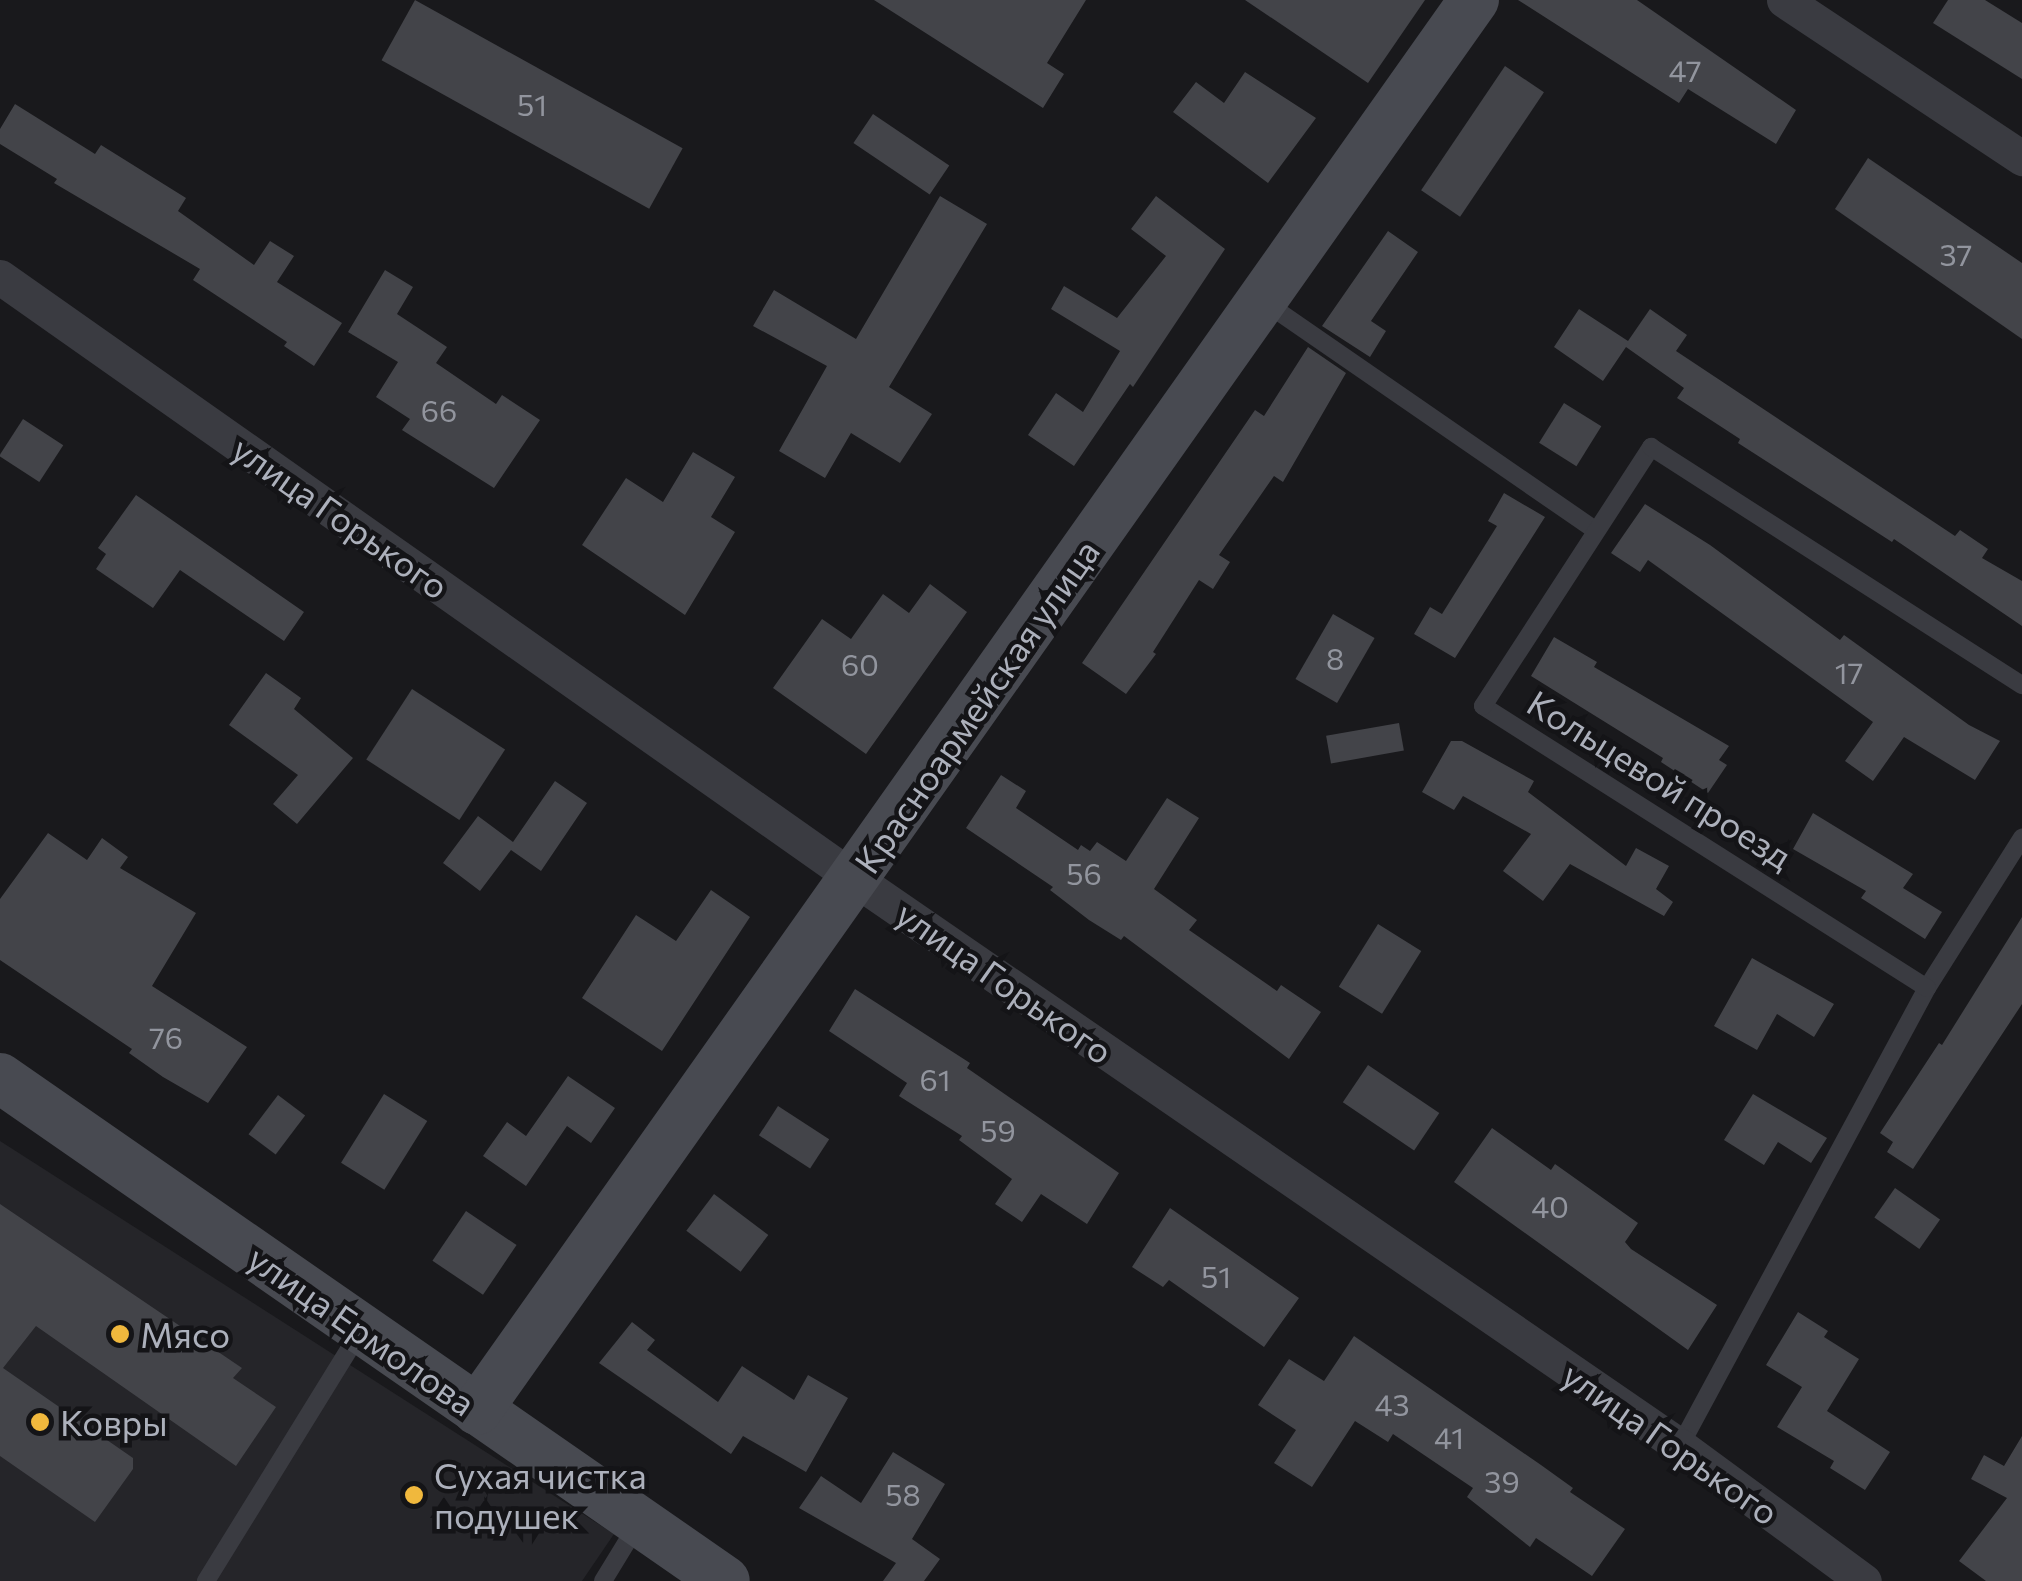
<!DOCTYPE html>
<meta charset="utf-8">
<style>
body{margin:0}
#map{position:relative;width:2022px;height:1581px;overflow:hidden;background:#19191c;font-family:Commissioner,sans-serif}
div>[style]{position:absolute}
.built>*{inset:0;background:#252529}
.building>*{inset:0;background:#434449;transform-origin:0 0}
.lane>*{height:18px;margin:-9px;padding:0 9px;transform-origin:9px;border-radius:9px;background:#3a3b41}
.street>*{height:35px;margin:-17.5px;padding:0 17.5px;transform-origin:17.5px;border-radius:17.5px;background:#3a3b41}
.secondary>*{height:50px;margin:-25px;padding:0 25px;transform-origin:25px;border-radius:25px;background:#484a51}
.dots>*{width:28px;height:28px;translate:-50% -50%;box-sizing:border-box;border:5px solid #141417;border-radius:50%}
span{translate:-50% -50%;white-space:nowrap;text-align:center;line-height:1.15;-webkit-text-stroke:9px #141417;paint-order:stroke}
.number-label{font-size:30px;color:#92959e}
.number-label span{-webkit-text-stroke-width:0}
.street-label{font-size:35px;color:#acb0bb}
.poi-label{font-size:35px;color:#acb0bb}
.left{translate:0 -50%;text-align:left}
</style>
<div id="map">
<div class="built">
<div style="clip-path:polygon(0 1141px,614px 1534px,582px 1581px,0 1581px)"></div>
</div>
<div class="building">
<div style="left:415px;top:0;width:306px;height:69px;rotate:29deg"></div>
<div style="clip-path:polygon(874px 0,1086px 0,1047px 63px,1064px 74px,1043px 108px)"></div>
<div style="clip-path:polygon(1245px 0,1425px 0,1368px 83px)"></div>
<div style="clip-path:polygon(1518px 0,1637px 0,1796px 110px,1776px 144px,1688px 89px,1679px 103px)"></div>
<div style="clip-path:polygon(1948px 0,1985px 0,2022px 23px,2022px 79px,1933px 23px)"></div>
<div style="left:1505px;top:66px;width:47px;height:150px;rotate:34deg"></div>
<div style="clip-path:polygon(1245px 72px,1316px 118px,1268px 183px,1173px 112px,1196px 82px,1224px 103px)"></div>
<div style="clip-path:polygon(15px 104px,95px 154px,101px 145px,186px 198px,178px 211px,254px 265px,270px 241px,294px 256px,277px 282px,342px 323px,314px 366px,284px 346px,287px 342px,193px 280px,200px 269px,54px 183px,57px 179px,0 144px,0 129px)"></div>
<div style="left:873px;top:114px;width:92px;height:35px;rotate:34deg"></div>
<div style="clip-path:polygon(1868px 158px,2022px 263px,2022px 339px,1835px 209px)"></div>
<div style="clip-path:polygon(940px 196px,987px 224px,889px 387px,932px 414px,900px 463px,851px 433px,825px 478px,779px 451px,827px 366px,753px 326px,774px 290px,856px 339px)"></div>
<div style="clip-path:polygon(1156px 196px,1225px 249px,1133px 387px,1130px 384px,1074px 466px,1028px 435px,1056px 393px,1083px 412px,1120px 351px,1051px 309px,1064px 286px,1117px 318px,1166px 256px,1131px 229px)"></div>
<div style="clip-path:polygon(1388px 231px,1418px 252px,1371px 321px,1386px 331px,1370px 357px,1322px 326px)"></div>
<div style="clip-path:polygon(385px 270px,413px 287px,397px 314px,447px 347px,436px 363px,496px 404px,502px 395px,540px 420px,494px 488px,402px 430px,410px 419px,376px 397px,398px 362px,348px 332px)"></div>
<div style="clip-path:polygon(1579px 309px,1628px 341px,1650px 309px,1687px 335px,1676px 351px,1955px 536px,1960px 530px,1988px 549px,1982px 558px,2022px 581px,2022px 626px,1894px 539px,1892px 542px,1738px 443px,1740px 439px,1677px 398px,1684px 388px,1626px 347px,1603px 381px,1554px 347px)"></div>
<div style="clip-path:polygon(1308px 347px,1346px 373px,1283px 482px,1274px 476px,1219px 555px,1230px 562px,1213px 589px,1199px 580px,1153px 652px,1156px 654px,1126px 694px,1082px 663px,1255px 410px,1264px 416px)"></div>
<div style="left:1564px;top:403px;width:44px;height:47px;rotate:32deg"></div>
<div style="left:23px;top:419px;width:48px;height:44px;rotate:33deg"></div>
<div style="clip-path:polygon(693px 452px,735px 477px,711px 517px,735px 532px,685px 615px,582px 545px,626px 478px,663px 502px)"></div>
<div style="clip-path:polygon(1504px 493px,1545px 517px,1455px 658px,1414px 634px,1430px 607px,1442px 614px,1497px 526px,1488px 521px)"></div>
<div style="clip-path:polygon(136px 495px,304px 612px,284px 641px,180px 570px,153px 608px,96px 569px,106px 554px,98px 548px)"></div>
<div style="clip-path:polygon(1645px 504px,1710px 545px,1840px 640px,1844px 635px,1969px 725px,2000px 741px,1975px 780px,1904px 737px,1873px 781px,1845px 761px,1873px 722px,1648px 560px,1640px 572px,1611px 553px)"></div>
<div style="clip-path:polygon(930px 584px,967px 612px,866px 754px,773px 688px,822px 619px,851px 639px,883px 594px,909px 613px)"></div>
<div style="left:1333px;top:614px;width:48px;height:75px;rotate:30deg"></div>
<div style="clip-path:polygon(1554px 637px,1597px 662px,1594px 667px,1729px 746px,1719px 760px,1727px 765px,1708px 793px,1661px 762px,1663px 758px,1531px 676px)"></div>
<div style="clip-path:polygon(266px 673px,301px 698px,294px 709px,353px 758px,297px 824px,273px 804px,298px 775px,229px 725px)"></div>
<div style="left:412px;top:689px;width:111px;height:84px;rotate:33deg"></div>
<div style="left:1399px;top:723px;width:28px;height:74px;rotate:80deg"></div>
<div style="clip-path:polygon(1451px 741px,1462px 741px,1534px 781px,1528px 792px,1626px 866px,1636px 848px,1669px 866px,1656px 889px,1673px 902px,1664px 916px,1570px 864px,1543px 901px,1503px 871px,1531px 834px,1463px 796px,1454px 810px,1422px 792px)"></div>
<div style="clip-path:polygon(1001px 775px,1026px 791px,1016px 808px,1078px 850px,1081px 845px,1090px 851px,1097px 842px,1126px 861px,1167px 798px,1199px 818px,1154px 889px,1197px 920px,1189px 930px,1277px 991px,1281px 985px,1321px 1012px,1289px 1059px,1124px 936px,1121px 940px,1089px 920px,1050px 890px,1053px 887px,966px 828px)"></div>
<div style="clip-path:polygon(555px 781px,587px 803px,541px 871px,511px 850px,480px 891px,443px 863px,478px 816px,513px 842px)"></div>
<div style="clip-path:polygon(1813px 813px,1913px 874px,1903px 888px,1942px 912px,1925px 939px,1861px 898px,1866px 891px,1793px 849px)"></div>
<div style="clip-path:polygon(48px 833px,87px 860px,102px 838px,128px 857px,120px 868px,196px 913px,152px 986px,247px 1047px,208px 1103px,163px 1077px,129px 1053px,132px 1049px,0 960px,0 899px)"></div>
<div style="clip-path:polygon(711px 890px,750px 917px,662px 1051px,582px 998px,636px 915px,676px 941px)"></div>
<div style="clip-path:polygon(2022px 917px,2022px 1004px,1913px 1169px,1887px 1152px,1893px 1142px,1880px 1133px,1939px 1043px,1942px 1045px)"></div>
<div style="left:1378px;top:924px;width:51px;height:74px;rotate:32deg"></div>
<div style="clip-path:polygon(1752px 958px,1834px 1004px,1814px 1037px,1777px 1014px,1757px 1050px,1714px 1026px)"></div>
<div style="clip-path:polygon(855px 989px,970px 1063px,967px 1068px,1119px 1173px,1087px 1224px,1041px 1194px,1022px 1222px,995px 1204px,1012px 1179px,959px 1140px,962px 1136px,899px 1096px,907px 1083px,829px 1031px)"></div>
<div style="left:1368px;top:1065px;width:86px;height:45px;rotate:34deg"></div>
<div style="clip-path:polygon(568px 1076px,615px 1108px,591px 1143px,567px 1126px,526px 1186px,483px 1156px,507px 1122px,526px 1136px)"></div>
<div style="left:384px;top:1094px;width:51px;height:81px;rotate:32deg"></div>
<div style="clip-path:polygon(1753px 1094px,1827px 1138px,1811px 1163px,1778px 1142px,1764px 1165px,1724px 1140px)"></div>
<div style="left:278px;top:1095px;width:34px;height:49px;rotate:37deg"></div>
<div style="left:778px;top:1106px;width:61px;height:35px;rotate:33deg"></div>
<div style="clip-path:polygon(1492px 1128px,1551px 1170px,1555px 1164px,1638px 1223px,1625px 1242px,1631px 1249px,1717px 1305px,1688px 1350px,1454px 1182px)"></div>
<div style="left:1895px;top:1188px;width:55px;height:36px;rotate:35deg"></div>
<div style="left:714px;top:1194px;width:68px;height:46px;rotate:37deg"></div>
<div style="clip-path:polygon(0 1204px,242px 1368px,233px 1378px,276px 1407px,236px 1466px,36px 1326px,3px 1368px,133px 1458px,133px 1469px,95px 1522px,0 1456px)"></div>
<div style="clip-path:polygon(1170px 1208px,1299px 1298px,1264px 1347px,1169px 1280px,1163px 1287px,1132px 1267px)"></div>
<div style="left:466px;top:1211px;width:61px;height:60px;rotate:34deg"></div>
<div style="clip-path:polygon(1798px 1312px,1828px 1331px,1824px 1337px,1859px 1359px,1827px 1411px,1890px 1452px,1865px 1490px,1830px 1468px,1834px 1461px,1777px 1427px,1802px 1387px,1766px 1365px)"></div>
<div style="clip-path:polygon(632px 1322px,655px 1340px,647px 1350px,718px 1402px,742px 1366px,794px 1400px,808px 1375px,848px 1398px,806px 1472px,743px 1436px,731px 1454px,599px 1363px)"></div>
<div style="clip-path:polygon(1354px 1336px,1541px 1465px,1573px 1488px,1570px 1492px,1625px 1529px,1592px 1576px,1536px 1538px,1530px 1547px,1467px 1497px,1473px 1488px,1393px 1434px,1388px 1442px,1355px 1421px,1312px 1487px,1274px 1463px,1296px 1430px,1258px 1405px,1289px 1359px,1324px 1381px)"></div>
<div style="clip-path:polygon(2022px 1436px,2022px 1581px,1986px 1581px,1959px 1561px,2007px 1498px,1971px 1479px,1984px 1455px,2004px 1466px)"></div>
<div style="clip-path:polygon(893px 1452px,945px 1484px,912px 1539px,940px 1559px,924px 1581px,883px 1581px,896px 1563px,799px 1508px,821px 1476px,861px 1503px)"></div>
</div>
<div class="lane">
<div style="left:1266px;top:303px;width:400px;rotate:34.6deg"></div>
<div style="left:1927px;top:988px;width:178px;rotate:-57.7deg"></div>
<div style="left:1680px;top:1446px;width:520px;rotate:-61.66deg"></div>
<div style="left:1927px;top:988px;width:526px;rotate:-147.58deg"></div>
<div style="left:1483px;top:706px;width:309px;rotate:-57deg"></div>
<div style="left:1651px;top:447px;width:441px;rotate:32.7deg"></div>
<div style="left:206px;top:1581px;width:295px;rotate:-58.3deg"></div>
<div style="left:603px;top:1581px;width:69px;rotate:-58.6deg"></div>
</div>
<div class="street">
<div style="left:1784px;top:0;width:286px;rotate:33.6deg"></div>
<div style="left:0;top:277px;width:1046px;rotate:35.15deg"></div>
<div style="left:855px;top:879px;width:1001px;rotate:34.5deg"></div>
<div style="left:1680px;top:1446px;width:228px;rotate:36.3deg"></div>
</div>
<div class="secondary">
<div style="left:0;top:1078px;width:882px;rotate:34.75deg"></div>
<div style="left:477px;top:1410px;width:1727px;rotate:-54.74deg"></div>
</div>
<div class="dots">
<div style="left:120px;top:1334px;background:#f0b83d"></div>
<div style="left:40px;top:1422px;background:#f0b83d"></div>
<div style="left:414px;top:1495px;background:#f0b83d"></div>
</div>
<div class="number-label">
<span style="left:1685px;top:70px">47</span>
<span style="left:532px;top:104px">51</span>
<span style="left:1956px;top:254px">37</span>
<span style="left:439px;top:410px">66</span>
<span style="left:1335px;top:658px">8</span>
<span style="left:860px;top:664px">60</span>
<span style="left:1849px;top:672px">17</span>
<span style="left:1084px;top:873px">56</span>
<span style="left:166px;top:1037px">76</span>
<span style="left:935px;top:1079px">61</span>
<span style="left:998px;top:1130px">59</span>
<span style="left:1550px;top:1206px">40</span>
<span style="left:1216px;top:1276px">51</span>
<span style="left:1392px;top:1404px">43</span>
<span style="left:1449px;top:1437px">41</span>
<span style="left:1502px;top:1481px">39</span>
<span style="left:903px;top:1494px">58</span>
</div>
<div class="street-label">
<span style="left:341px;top:517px;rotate:35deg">улица Горького</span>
<span style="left:976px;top:706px;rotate:-55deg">Красноармейская улица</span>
<span style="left:1660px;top:779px;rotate:32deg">Кольцевой проезд</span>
<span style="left:1005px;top:982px;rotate:35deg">улица Горького</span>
<span style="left:362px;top:1330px;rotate:35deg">улица Ермолова</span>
<span style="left:1671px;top:1443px;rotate:35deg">улица Горького</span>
</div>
<div class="poi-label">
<span class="left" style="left:140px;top:1334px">Мясо</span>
<span class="left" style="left:60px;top:1422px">Ковры</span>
<span class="left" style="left:434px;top:1495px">Сухая чистка<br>подушек</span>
</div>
</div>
